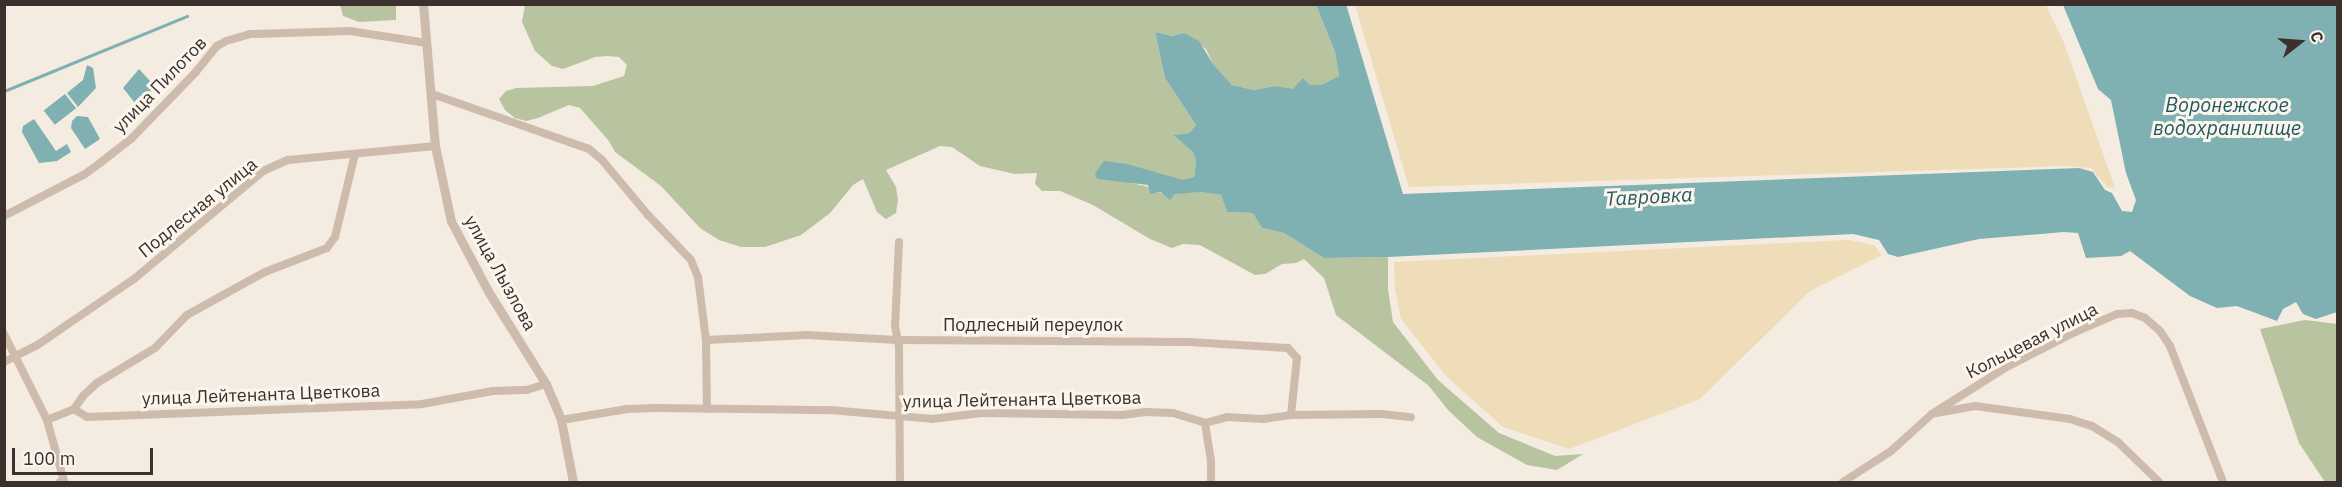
<!DOCTYPE html>
<meta charset="utf-8">
<style>
body{margin:0}
#map{position:relative;width:2342px;height:487px;overflow:hidden;background:#f4ebe1;font-family:"IBM Plex Sans",sans-serif}
div>[style]{position:absolute}
.green>*{inset:0;background:#b8c4a0}
.sand>*{inset:0;background:#efdcb8}
.water>*{inset:0;background:#7fb0b2;transform-origin:0 0}
.stream>*{height:3px;margin:-1.5px;padding:0 1.5px;transform-origin:1.5px;border-radius:1.5px;background:#7fb0b2}
.minor>*{height:8px;margin:-4px;padding:0 4px;transform-origin:4px;border-radius:4px;background:#cdbbac}
.tertiary>*{height:9px;margin:-4.5px;padding:0 4.5px;transform-origin:4.5px;border-radius:4.5px;background:#cdbbac}
span{translate:-50% -50%;white-space:nowrap;text-align:center;line-height:1.15;-webkit-text-stroke:6px #fbf5ee;paint-order:stroke}
.street-label{font-size:18px;color:#3b302b}
.water-label{font-size:20px;color:#1f5a5e;font-style:italic}
.frame{position:absolute;inset:0;border:6px solid #3b302b;pointer-events:none}
.north{position:absolute;left:2270px;top:12px;width:60px;height:60px;-webkit-text-stroke:4px #fbf5ee;paint-order:stroke;rotate:73deg;font-size:16px;font-weight:700;line-height:24px;text-align:center;color:#3b302b}
.north::after{content:'';display:block;margin:auto;width:21px;height:27px;background:#3b302b;clip-path:polygon(50% 0,100% 100%,50% 72%,0 100%)}
.scale{position:absolute;left:12px;top:448px;width:141px;height:27px;box-sizing:border-box;border:3px solid #3b302b;border-top:0;padding-left:8px;font-size:18px;line-height:21px;white-space:nowrap;color:#3b302b;-webkit-text-stroke:4px #fbf5ee;paint-order:stroke}
</style>
<div id="map">
<div class="green">
<div style="clip-path:polygon(340px 5px,396px 5px,396px 20px,359px 22px,343px 16px)"></div>
<div style="clip-path:polygon(525px 5px,1316px 5px,1335px 52px,1339px 76px,1321px 85px,1310px 85px,1293px 90px,1274px 86px,1254px 90px,1232px 85px,1213px 64px,1206px 49px,1184px 33px,1172px 36px,1155px 32px,1165px 78px,1196px 125px,1189px 133px,1173px 135px,1193px 152px,1196px 161px,1194px 177px,1183px 181px,1157px 175px,1109px 178px,1149px 187px,1150px 193px,1200px 192px,1221px 195px,1227px 212px,1254px 213px,1262px 228px,1284px 233px,1324px 258px,1388px 257px,1388px 289px,1393px 322px,1438px 380px,1499px 433px,1555px 456px,1583px 454px,1557px 470px,1527px 465px,1477px 437px,1448px 410px,1429px 386px,1336px 315px,1324px 278px,1304px 259px,1296px 263px,1282px 264px,1265px 274px,1255px 275px,1200px 245px,1183px 244px,1172px 248px,1150px 239px,1093px 205px,1060px 191px,1042px 191px,1035px 184px,1037px 173px,1015px 174px,980px 166px,952px 147px,940px 146px,886px 170px,896px 187px,898px 200px,896px 213px,886px 219px,877px 212px,863px 179px,853px 185px,830px 213px,801px 235px,765px 247px,741px 247px,719px 240px,700px 228px,661px 186px,615px 152px,609px 141px,580px 108px,569px 105px,538px 118px,526px 121px,515px 118px,505px 110px,499px 99px,506px 91px,516px 88px,593px 86px,624px 76px,627px 65px,619px 57px,608px 56px,595px 57px,563px 69px,552px 66px,535px 51px,522px 22px)"></div>
<div style="clip-path:polygon(2305px 320px,2337px 324px,2337px 482px,2325px 482px,2299px 443px,2260px 329px)"></div>
</div>
<div class="sand">
<div style="clip-path:polygon(1355px 5px,2046px 5px,2064px 43px,2115px 188px,2107px 187px,2091px 168px,2063px 166px,1409px 187px)"></div>
<div style="clip-path:polygon(1849px 240px,1874px 245px,1882px 255px,1810px 291px,1700px 399px,1569px 449px,1503px 427px,1446px 376px,1401px 319px,1395px 289px,1394px 262px)"></div>
</div>
<div class="water">
<div style="clip-path:polygon(1346px 4px,1403px 194px,2079px 168px,2093px 172px,2105px 190px,2112px 193px,2122px 211px,2132px 212px,2136px 200px,2126px 173px,2111px 100px,2098px 89px,2063px 5px,2337px 5px,2337px 312px,2316px 319px,2303px 314px,2296px 302px,2283px 309px,2277px 321px,2237px 306px,2217px 308px,2190px 296px,2130px 251px,2121px 256px,2086px 258px,2078px 233px,2064px 232px,1979px 239px,1898px 257px,1888px 254px,1879px 240px,1853px 234px,1388px 257px,1324px 258px,1284px 233px,1262px 228px,1253px 213px,1227px 212px,1221px 195px,1200px 192px,1175px 194px,1170px 200px,1161px 192px,1150px 194px,1148px 185px,1097px 179px,1095px 173px,1104px 161px,1127px 164px,1183px 180px,1194px 177px,1196px 161px,1193px 152px,1173px 135px,1189px 133px,1196px 125px,1165px 78px,1155px 32px,1172px 36px,1184px 33px,1199px 41px,1213px 64px,1232px 85px,1254px 90px,1274px 86px,1293px 89px,1303px 78px,1310px 85px,1321px 85px,1339px 76px,1335px 52px,1316px 5px)"></div>
<div style="clip-path:polygon(87px 65px,93px 68px,96px 88px,78px 107px,67px 93px,83px 80px)"></div>
<div style="clip-path:polygon(139px 69px,151px 82px,151px 90px,143px 103px,135px 103px,123px 88px)"></div>
<div style="left:65px;top:94px;width:18px;height:27px;rotate:52deg"></div>
<div style="clip-path:polygon(77px 116px,88px 117px,100px 139px,85px 149px,71px 128px,72px 121px)"></div>
<div style="clip-path:polygon(34px 119px,56px 151px,67px 144px,71px 152px,57px 161px,39px 163px,22px 132px,23px 126px)"></div>
</div>
<div class="stream">
<div style="left:4px;top:91px;width:198px;rotate:-22.3deg"></div>
</div>
<div class="minor">
<div style="left:432px;top:94px;width:166px;rotate:19.3deg"></div>
<div style="left:589px;top:149px;width:17px;rotate:40deg"></div>
<div style="left:602px;top:160px;width:72px;rotate:50.1deg"></div>
<div style="left:648px;top:215px;width:62px;rotate:46.3deg"></div>
<div style="left:691px;top:260px;width:18px;rotate:68deg"></div>
<div style="left:698px;top:277px;width:64px;rotate:82.8deg"></div>
<div style="left:706px;top:340px;width:69px;rotate:89.2deg"></div>
<div style="left:4px;top:216px;width:91px;rotate:-27.4deg"></div>
<div style="left:85px;top:174px;width:19px;rotate:-36deg"></div>
<div style="left:100px;top:163px;width:41px;rotate:-38deg"></div>
<div style="left:132px;top:138px;width:91px;rotate:-45.9deg"></div>
<div style="left:195px;top:73px;width:35px;rotate:-51deg"></div>
<div style="left:217px;top:46px;width:10px;rotate:-29deg"></div>
<div style="left:226px;top:41px;width:25px;rotate:-16deg"></div>
<div style="left:250px;top:34px;width:100px;rotate:-1.7deg"></div>
<div style="left:350px;top:31px;width:78px;rotate:8.9deg"></div>
<div style="left:899px;top:242px;width:84px;rotate:92.7deg"></div>
<div style="left:895px;top:326px;width:20px;rotate:79deg"></div>
<div style="left:899px;top:346px;width:136px;rotate:89.6deg"></div>
<div style="left:4px;top:334px;width:96px;rotate:63.4deg"></div>
<div style="left:706px;top:340px;width:101px;rotate:-2.8deg"></div>
<div style="left:807px;top:335px;width:90px;rotate:3.2deg"></div>
<div style="left:897px;top:340px;width:292px;rotate:0.4deg"></div>
<div style="left:1189px;top:342px;width:99px;rotate:3.5deg"></div>
<div style="left:1288px;top:348px;width:13px;rotate:48deg"></div>
<div style="left:1297px;top:358px;width:57px;rotate:96deg"></div>
<div style="left:4px;top:362px;width:36px;rotate:-27deg"></div>
<div style="left:36px;top:346px;width:119px;rotate:-34.4deg"></div>
<div style="left:134px;top:279px;width:168px;rotate:-39.9deg"></div>
<div style="left:263px;top:171px;width:27px;rotate:-24deg"></div>
<div style="left:288px;top:160px;width:148px;rotate:-5.4deg"></div>
<div style="left:74px;top:409px;width:16px;rotate:-55deg"></div>
<div style="left:83px;top:396px;width:19px;rotate:-43deg"></div>
<div style="left:97px;top:383px;width:68px;rotate:-31.1deg"></div>
<div style="left:155px;top:348px;width:46px;rotate:-45.9deg"></div>
<div style="left:187px;top:315px;width:89px;rotate:-28.9deg"></div>
<div style="left:265px;top:272px;width:66px;rotate:-21.2deg"></div>
<div style="left:327px;top:248px;width:14px;rotate:-54deg"></div>
<div style="left:335px;top:237px;width:85px;rotate:-76.5deg"></div>
<div style="left:1936px;top:413px;width:40px;rotate:-10deg"></div>
<div style="left:1975px;top:406px;width:96px;rotate:7.8deg"></div>
<div style="left:2070px;top:419px;width:23px;rotate:18deg"></div>
<div style="left:2092px;top:426px;width:32px;rotate:32deg"></div>
<div style="left:2119px;top:443px;width:56px;rotate:44.3deg"></div>
<div style="left:561px;top:420px;width:67px;rotate:-9.5deg"></div>
<div style="left:627px;top:409px;width:28px;rotate:-2deg"></div>
<div style="left:655px;top:408px;width:175px;rotate:0.7deg"></div>
<div style="left:830px;top:410px;width:102px;rotate:5deg"></div>
<div style="left:932px;top:419px;width:50px;rotate:-6.8deg"></div>
<div style="left:982px;top:413px;width:140px;rotate:0.8deg"></div>
<div style="left:1122px;top:415px;width:24px;rotate:-7deg"></div>
<div style="left:1146px;top:412px;width:27px;rotate:2deg"></div>
<div style="left:1173px;top:413px;width:34px;rotate:17deg"></div>
<div style="left:1205px;top:423px;width:23px;rotate:-15deg"></div>
<div style="left:1227px;top:417px;width:36px;rotate:3deg"></div>
<div style="left:1263px;top:419px;width:28px;rotate:-8deg"></div>
<div style="left:1291px;top:415px;width:90px;rotate:-0.6deg"></div>
<div style="left:1381px;top:414px;width:30px;rotate:6deg"></div>
<div style="left:1205px;top:423px;width:39px;rotate:81deg"></div>
<div style="left:1211px;top:462px;width:20px;rotate:90deg"></div>
<div style="left:60px;top:482px;width:4px;rotate:-14deg"></div>
<div style="left:64px;top:481px;width:63px;rotate:-105.6deg"></div>
<div style="left:47px;top:420px;width:29px;rotate:-22deg"></div>
<div style="left:74px;top:409px;width:15px;rotate:32deg"></div>
<div style="left:87px;top:417px;width:335px;rotate:-2.2deg"></div>
<div style="left:422px;top:404px;width:72px;rotate:-10.4deg"></div>
<div style="left:493px;top:391px;width:34px;rotate:-2deg"></div>
<div style="left:527px;top:390px;width:20px;rotate:-18deg"></div>
<div style="left:1843px;top:482px;width:57px;rotate:-32.9deg"></div>
<div style="left:1891px;top:451px;width:55px;rotate:-42.1deg"></div>
<div style="left:1932px;top:414px;width:86px;rotate:-32.2deg"></div>
<div style="left:2005px;top:368px;width:79px;rotate:-27.2deg"></div>
<div style="left:2075px;top:332px;width:46px;rotate:-23.2deg"></div>
<div style="left:2117px;top:314px;width:15px;rotate:-4deg"></div>
<div style="left:2132px;top:313px;width:14px;rotate:21deg"></div>
<div style="left:2145px;top:318px;width:20px;rotate:41deg"></div>
<div style="left:2160px;top:331px;width:18px;rotate:56deg"></div>
<div style="left:2170px;top:346px;width:146px;rotate:68.7deg"></div>
</div>
<div class="tertiary">
<div style="left:423px;top:4px;width:143px;rotate:85.2deg"></div>
<div style="left:435px;top:146px;width:77px;rotate:78deg"></div>
<div style="left:451px;top:221px;width:79px;rotate:62.1deg"></div>
<div style="left:488px;top:291px;width:110px;rotate:58.1deg"></div>
<div style="left:546px;top:384px;width:39px;rotate:67deg"></div>
<div style="left:561px;top:420px;width:63px;rotate:79deg"></div>
</div>
<div class="street-label">
<span style="left:160px;top:85px;rotate:-46deg">улица Пилотов</span>
<span style="left:198px;top:208px;rotate:-39deg">Подлесная улица</span>
<span style="left:500px;top:273px;rotate:61deg">улица Лызлова</span>
<span style="left:1033px;top:325px">Подлесный переулок</span>
<span style="left:2032px;top:341px;rotate:-27deg">Кольцевая улица</span>
<span style="left:261px;top:395px;rotate:-2deg">улица Лейтенанта Цветкова</span>
<span style="left:1022px;top:400px;rotate:-1deg">улица Лейтенанта Цветкова</span>
</div>
<div class="water-label">
<span style="left:2227px;top:116px">Воронежское<br>водохранилище</span>
<span style="left:1649px;top:196px;rotate:-3deg">Тавровка</span>
</div>
<div class="frame"></div>
<div class="north">С</div>
<div class="scale">100 m</div>
</div>
